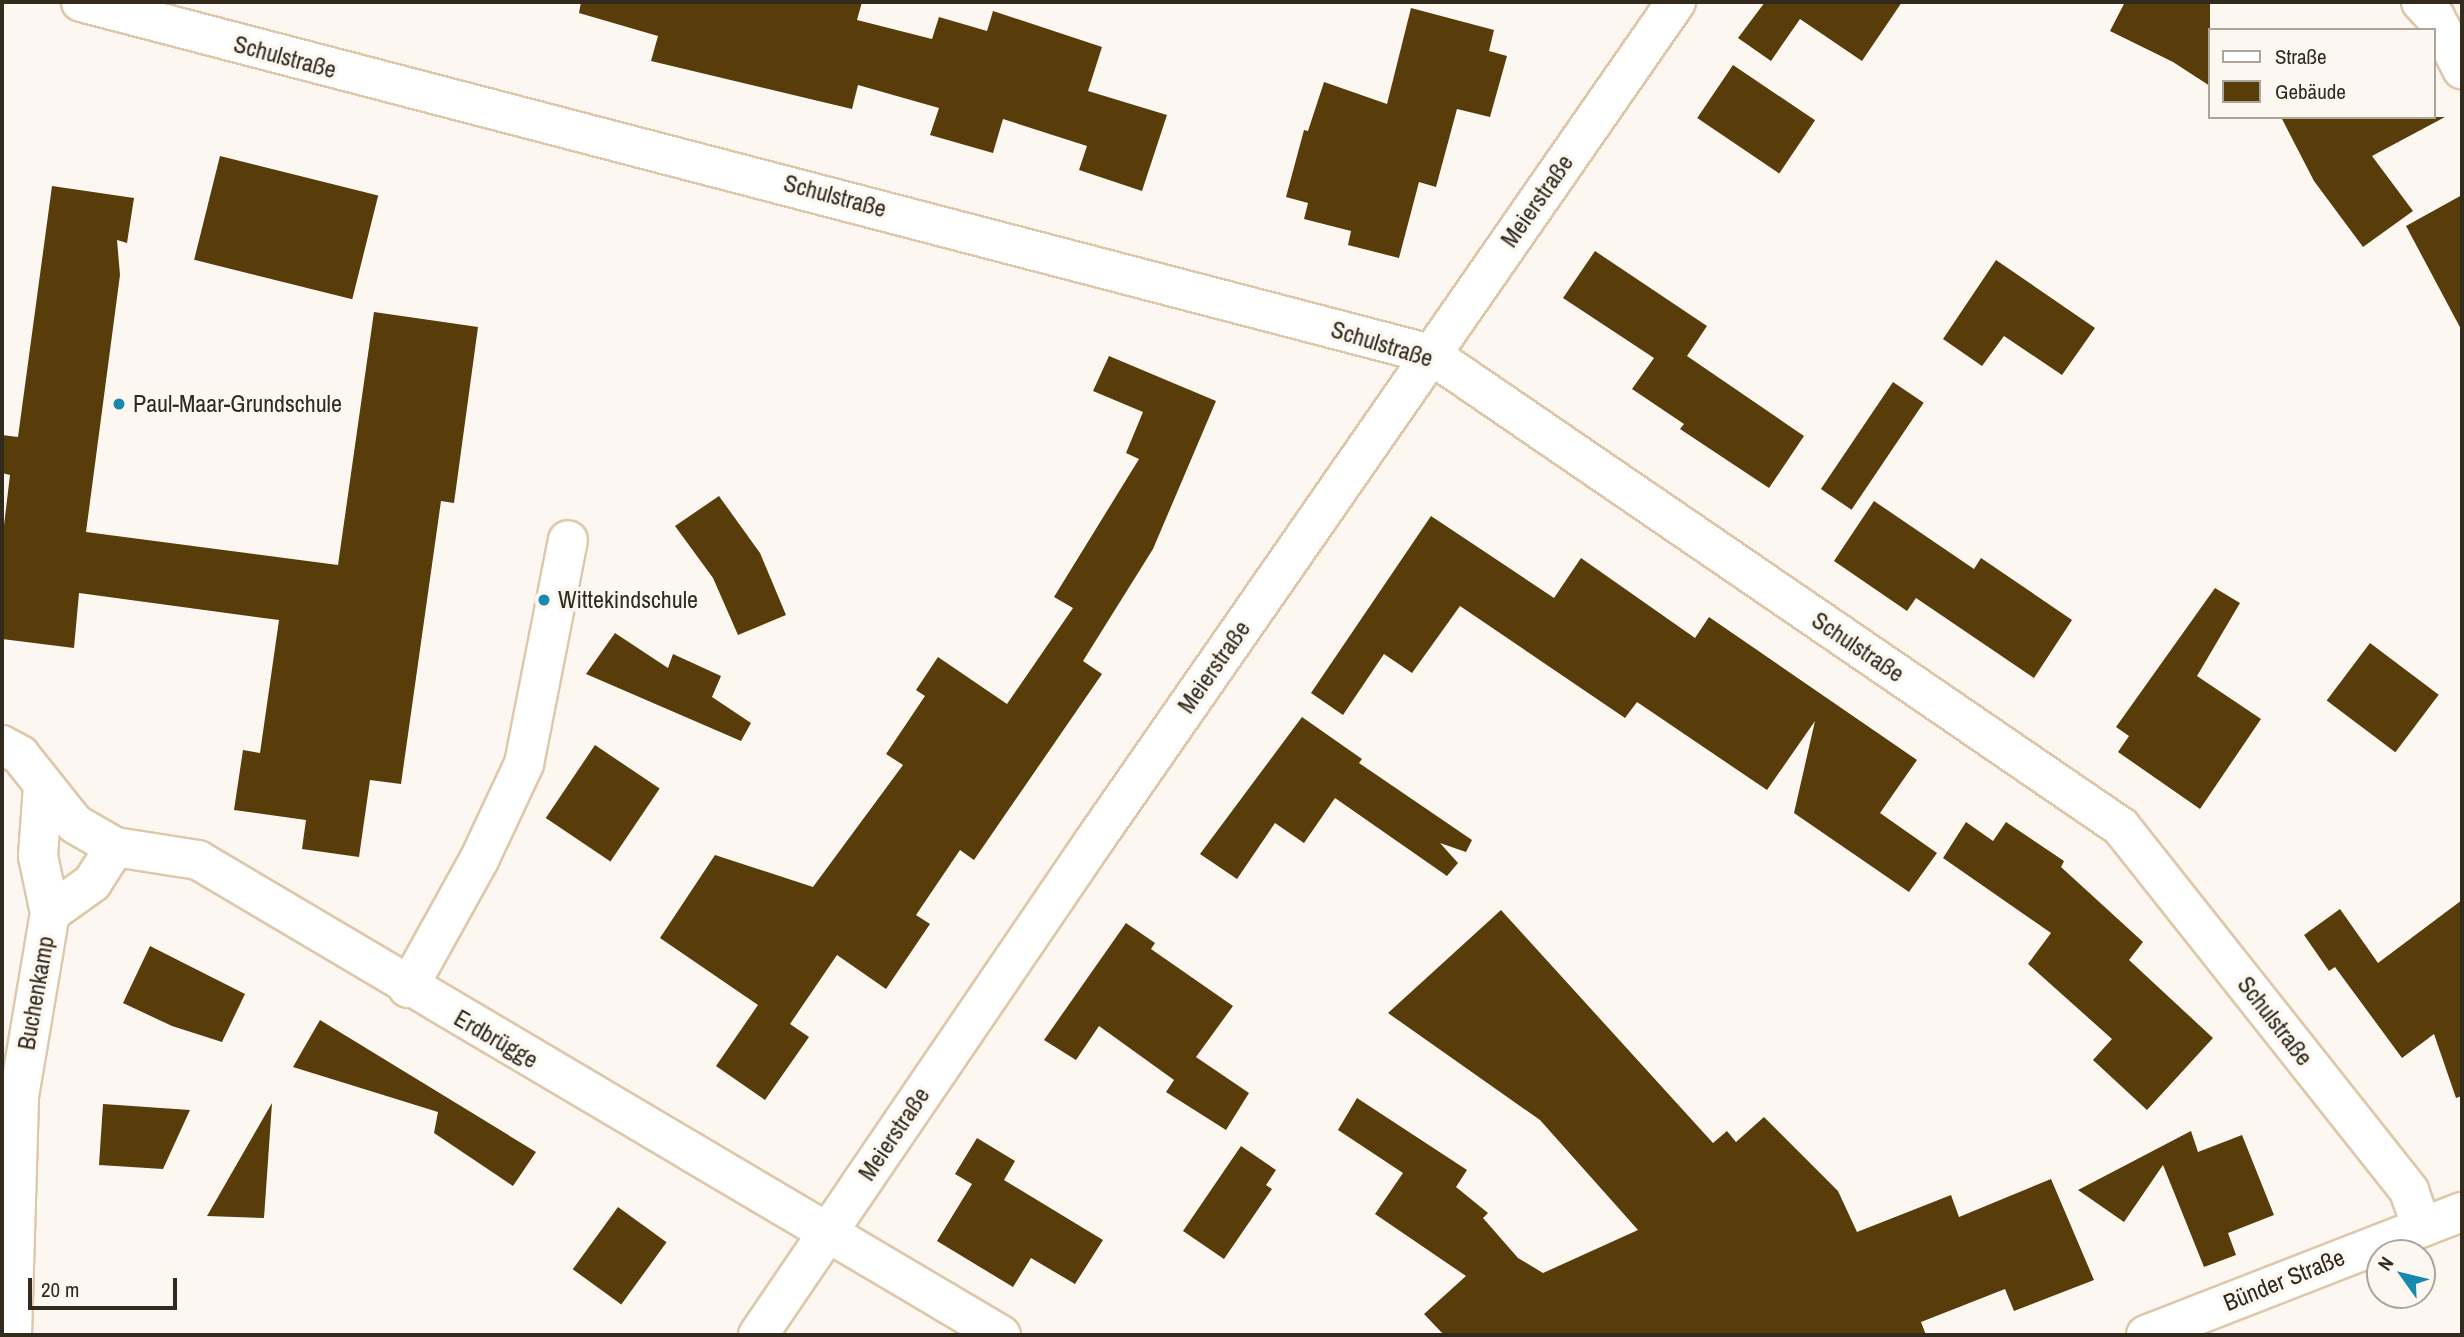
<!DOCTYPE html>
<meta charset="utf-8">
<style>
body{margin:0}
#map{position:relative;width:2464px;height:1337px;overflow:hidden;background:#fcf8f1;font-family:"Archivo Narrow",sans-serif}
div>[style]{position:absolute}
.building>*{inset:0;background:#583c0a;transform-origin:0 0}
.roads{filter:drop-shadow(2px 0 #dec8a9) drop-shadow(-2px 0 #dec8a9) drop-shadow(0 2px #dec8a9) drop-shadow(0 -2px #dec8a9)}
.minor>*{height:38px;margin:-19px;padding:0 19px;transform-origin:19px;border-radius:19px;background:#fff}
.major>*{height:38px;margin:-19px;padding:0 19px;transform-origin:19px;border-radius:19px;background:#fff}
.dots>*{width:19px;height:19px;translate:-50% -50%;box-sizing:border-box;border:4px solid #fcf8f1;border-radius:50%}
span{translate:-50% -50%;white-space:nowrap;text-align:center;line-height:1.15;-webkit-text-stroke:7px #fcf8f1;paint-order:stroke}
.street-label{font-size:24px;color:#322a1d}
.poi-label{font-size:24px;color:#322a1d}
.left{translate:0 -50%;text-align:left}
.frame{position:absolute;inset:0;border:4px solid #322a1d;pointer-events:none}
.legend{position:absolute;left:2208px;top:28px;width:228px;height:91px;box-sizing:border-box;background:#fcf8f1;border:2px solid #aba69c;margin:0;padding:9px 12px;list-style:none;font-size:21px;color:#322a1d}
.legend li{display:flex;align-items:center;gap:14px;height:35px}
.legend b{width:35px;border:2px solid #aba69c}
.north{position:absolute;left:2366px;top:1239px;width:70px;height:70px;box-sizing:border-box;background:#fcf8f1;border:2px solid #aba69c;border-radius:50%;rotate:304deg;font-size:19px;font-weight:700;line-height:28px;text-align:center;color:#322a1d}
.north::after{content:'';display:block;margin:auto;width:24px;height:32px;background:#1789ae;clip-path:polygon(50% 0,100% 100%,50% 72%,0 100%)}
.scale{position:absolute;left:28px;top:1278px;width:149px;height:32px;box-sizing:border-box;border:4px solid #322a1d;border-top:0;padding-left:9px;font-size:21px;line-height:24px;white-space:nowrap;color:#322a1d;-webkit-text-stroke:5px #fcf8f1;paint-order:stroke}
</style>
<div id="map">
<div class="building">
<div style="clip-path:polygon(581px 2px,862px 2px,857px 20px,932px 39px,939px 17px,987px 31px,993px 11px,1102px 47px,1088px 91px,1167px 115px,1142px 191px,1079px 170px,1087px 146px,1003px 119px,993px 153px,930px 135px,939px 108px,858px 85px,852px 109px,651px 61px,658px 36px,579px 13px)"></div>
<div style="clip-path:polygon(1765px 2px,1902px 2px,1862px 61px,1800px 19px,1771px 61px,1738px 38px)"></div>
<div style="clip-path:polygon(2125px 2px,2210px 2px,2210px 86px,2173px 62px,2110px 31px)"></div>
<div style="clip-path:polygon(1411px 8px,1494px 30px,1489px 51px,1507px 56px,1490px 117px,1457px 109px,1436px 187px,1419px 182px,1399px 258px,1348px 245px,1351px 231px,1304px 219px,1308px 203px,1286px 197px,1304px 130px,1308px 131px,1324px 82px,1387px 104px)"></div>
<div style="left:1733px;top:65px;width:99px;height:64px;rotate:34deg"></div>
<div style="clip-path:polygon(2281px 117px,2445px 117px,2372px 156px,2413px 211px,2363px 247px,2314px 181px)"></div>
<div style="left:220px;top:156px;width:163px;height:107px;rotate:14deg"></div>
<div style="clip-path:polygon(52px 186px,134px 198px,127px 243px,117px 240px,120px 275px,86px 532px,338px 565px,374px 312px,478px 327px,454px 503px,441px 501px,401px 784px,370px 780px,359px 857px,302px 849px,306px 820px,234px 810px,243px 750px,260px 753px,279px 620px,79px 593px,74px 648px,2px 639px,2px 542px,10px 475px,2px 473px,2px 435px,18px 437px)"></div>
<div style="clip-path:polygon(2462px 195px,2462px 331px,2406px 226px)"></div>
<div style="clip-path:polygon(1595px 251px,1707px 326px,1687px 356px,1804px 436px,1769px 488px,1680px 429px,1684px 424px,1632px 389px,1654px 358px,1563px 298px)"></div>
<div style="clip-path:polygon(1996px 260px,2095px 328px,2062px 375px,2004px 336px,1982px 366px,1943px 339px)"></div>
<div style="clip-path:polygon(1109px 356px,1216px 401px,1153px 549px,1083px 661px,1102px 674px,974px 860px,960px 850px,916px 915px,930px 924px,886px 989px,837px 955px,790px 1024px,809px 1037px,765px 1100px,716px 1066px,758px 1005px,660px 938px,715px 855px,813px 887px,903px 765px,886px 754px,925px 696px,916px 690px,938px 657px,1007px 704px,1073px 608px,1054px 597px,1139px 459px,1126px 453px,1143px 412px,1093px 391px)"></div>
<div style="left:1893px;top:382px;width:37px;height:129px;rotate:34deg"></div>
<div style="clip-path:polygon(719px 496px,760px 553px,786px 615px,738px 635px,713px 578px,675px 526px)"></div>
<div style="clip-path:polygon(1874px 501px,1974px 569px,1981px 558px,2072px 620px,2034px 678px,1916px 598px,1907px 611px,1834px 561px)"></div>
<div style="clip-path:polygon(1431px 516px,1554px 598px,1581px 558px,1695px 638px,1709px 617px,1917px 760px,1880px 813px,1937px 853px,1909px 892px,1794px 813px,1815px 721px,1767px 790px,1637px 702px,1625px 718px,1460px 606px,1412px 673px,1384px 654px,1343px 715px,1311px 693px)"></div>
<div style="clip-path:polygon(2215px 588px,2240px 603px,2197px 676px,2261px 719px,2200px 809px,2118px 752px,2129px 736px,2116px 727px)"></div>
<div style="clip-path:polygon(615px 633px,668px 668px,673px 654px,721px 676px,712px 697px,751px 723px,741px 741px,586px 674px)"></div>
<div style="left:2370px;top:643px;width:86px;height:72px;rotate:37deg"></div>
<div style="clip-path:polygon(1302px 717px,1362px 759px,1359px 763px,1472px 840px,1466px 852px,1440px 843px,1458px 863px,1447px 876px,1335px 798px,1304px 843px,1275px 823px,1237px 879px,1200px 854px)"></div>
<div style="left:595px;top:745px;width:78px;height:88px;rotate:34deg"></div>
<div style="clip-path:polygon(1966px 822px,1993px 841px,2006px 822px,2064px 861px,2061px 867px,2143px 942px,2129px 960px,2213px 1038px,2147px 1110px,2093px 1060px,2112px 1039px,2028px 964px,2051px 933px,1943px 858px)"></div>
<div style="clip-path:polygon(2462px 900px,2462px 1096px,2456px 1098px,2434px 1034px,2402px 1058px,2335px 967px,2329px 971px,2304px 935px,2340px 909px,2378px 963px)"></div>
<div style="clip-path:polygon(1501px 910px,1713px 1143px,1727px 1131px,1736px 1142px,1764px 1117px,1838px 1191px,1857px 1232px,1951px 1195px,1959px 1217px,2051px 1179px,2094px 1280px,2014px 1311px,2005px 1289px,1921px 1322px,1926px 1335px,1444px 1335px,1424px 1314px,1466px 1276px,1375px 1214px,1403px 1173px,1338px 1130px,1357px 1098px,1467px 1170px,1456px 1187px,1488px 1213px,1483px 1218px,1518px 1258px,1543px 1273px,1638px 1230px,1540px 1120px,1388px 1013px)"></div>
<div style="clip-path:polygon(1126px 923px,1155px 943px,1151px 949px,1233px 1006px,1196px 1057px,1249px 1093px,1226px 1130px,1166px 1092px,1174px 1080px,1099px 1026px,1076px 1060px,1044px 1040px)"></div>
<div style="clip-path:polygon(150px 946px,245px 994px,222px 1042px,172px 1026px,123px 1003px)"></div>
<div style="clip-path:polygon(320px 1020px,536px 1152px,513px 1186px,434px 1133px,438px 1112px,293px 1067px)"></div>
<div style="clip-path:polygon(272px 1103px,264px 1218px,207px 1216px)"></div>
<div style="clip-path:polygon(103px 1104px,190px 1110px,163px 1169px,99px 1165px)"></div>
<div style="clip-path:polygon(2191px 1131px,2198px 1152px,2242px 1135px,2274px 1215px,2228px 1233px,2236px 1255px,2204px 1267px,2163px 1165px,2124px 1222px,2078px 1190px)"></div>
<div style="clip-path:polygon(977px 1138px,1015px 1161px,1004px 1180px,1103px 1240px,1075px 1284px,1031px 1258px,1013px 1287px,937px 1241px,972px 1184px,955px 1174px)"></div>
<div style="clip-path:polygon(1241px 1146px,1276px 1170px,1266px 1185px,1272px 1189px,1224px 1259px,1183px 1231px)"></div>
<div style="left:618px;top:1207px;width:60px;height:77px;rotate:36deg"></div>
</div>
<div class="roads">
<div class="minor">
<div style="left:81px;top:2px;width:1394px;rotate:14.62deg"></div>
<div style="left:1430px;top:354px;width:837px;rotate:34.39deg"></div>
<div style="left:2121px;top:827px;width:464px;rotate:51.6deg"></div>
<div style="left:2409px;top:1191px;width:37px;rotate:70deg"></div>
<div style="left:2421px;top:2px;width:21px;rotate:47deg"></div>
<div style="left:2435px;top:17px;width:59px;rotate:62.6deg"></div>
<div style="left:2px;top:745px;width:21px;rotate:29deg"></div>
<div style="left:20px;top:755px;width:88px;rotate:51.4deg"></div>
<div style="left:75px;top:824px;width:46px;rotate:29.9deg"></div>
<div style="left:115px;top:847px;width:84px;rotate:8.9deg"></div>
<div style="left:198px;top:860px;width:933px;rotate:30.61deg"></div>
<div style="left:50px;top:913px;width:52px;rotate:-35.5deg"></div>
<div style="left:92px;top:883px;width:43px;rotate:-57.4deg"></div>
<div style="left:408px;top:988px;width:146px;rotate:-61deg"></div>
<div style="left:479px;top:860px;width:106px;rotate:-64.9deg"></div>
<div style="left:524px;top:764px;width:228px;rotate:-78.9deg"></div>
<div style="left:12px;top:1335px;width:239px;rotate:-88.3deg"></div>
<div style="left:19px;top:1096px;width:186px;rotate:-80.4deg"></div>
<div style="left:50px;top:913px;width:58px;rotate:-101.9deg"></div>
<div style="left:38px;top:856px;width:70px;rotate:-85.9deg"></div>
<div style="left:758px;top:1335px;width:597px;rotate:-55.78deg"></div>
<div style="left:1094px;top:841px;width:1021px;rotate:-55.25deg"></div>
</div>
<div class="major">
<div style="left:2146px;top:1335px;width:339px;rotate:-21.3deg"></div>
</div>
</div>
<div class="dots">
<div style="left:119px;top:404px;background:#1789ae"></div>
<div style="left:544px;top:600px;background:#1789ae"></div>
</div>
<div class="street-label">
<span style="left:285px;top:57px;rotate:15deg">Schulstraße</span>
<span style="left:835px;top:196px;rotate:15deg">Schulstraße</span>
<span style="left:1537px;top:201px;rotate:-55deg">Meierstraße</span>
<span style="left:1382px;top:344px;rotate:17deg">Schulstraße</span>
<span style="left:1858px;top:647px;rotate:34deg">Schulstraße</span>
<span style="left:1214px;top:667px;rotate:-55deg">Meierstraße</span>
<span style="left:36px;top:993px;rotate:-80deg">Buchenkamp</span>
<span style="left:2275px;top:1021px;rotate:52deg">Schulstraße</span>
<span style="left:496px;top:1039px;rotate:30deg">Erdbrügge</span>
<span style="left:894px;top:1134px;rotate:-56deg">Meierstraße</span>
<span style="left:2284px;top:1280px;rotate:-22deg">Bünder Straße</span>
</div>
<div class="poi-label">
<span class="left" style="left:133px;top:404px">Paul-Maar-Grundschule</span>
<span class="left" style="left:558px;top:600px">Wittekindschule</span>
</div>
<div class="frame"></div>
<ul class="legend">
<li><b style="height:9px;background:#fff"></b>Straße</li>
<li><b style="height:19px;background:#583c0a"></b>Gebäude</li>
</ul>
<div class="north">N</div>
<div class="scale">20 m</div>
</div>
